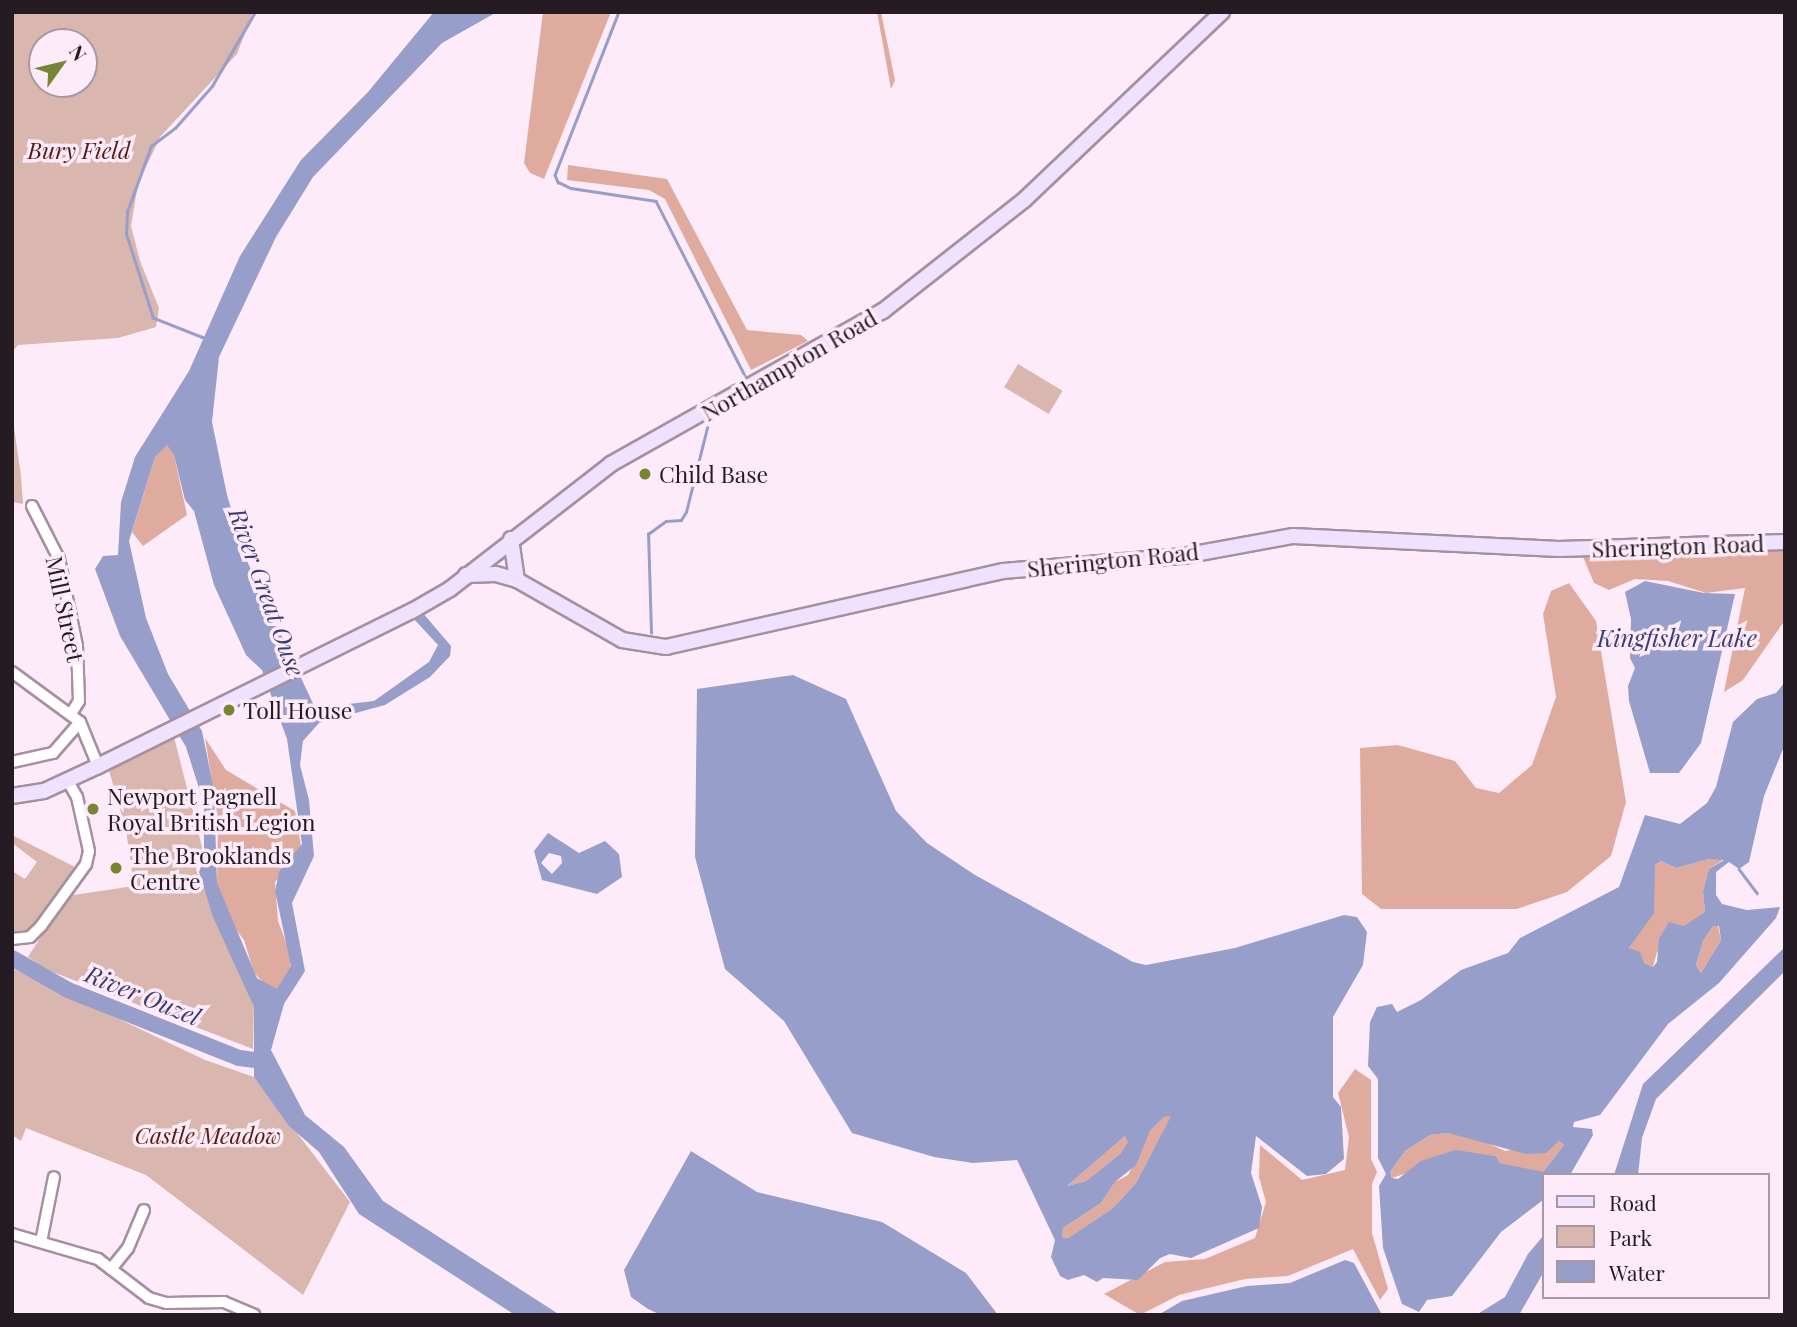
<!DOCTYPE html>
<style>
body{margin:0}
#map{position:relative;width:1797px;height:1327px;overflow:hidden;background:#feebf9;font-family:"Playfair Display",serif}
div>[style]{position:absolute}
.green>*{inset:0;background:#d9b6ae;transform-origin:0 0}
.forest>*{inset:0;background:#e0ab9f}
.water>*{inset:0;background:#979eca}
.stream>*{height:2.5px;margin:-1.25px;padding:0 1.25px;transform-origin:1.25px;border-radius:1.25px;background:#979eca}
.river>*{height:16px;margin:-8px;padding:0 8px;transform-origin:8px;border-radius:8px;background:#979eca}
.roads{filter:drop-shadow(2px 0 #a690a0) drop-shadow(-2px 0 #a690a0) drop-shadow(0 2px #a690a0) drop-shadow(0 -2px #a690a0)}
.street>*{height:10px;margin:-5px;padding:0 5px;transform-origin:5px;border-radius:5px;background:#fff}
.secondary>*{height:14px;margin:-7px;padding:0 7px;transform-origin:7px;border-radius:7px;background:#efe2fe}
.dots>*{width:19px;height:19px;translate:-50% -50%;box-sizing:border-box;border:4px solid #feebf9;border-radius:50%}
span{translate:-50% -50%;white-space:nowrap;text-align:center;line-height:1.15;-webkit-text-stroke:7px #feebf9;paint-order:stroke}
.park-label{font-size:23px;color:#591a0f;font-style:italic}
.street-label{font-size:23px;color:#241c22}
.poi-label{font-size:23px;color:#241c22}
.left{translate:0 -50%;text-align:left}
.water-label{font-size:24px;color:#383d75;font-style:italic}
.frame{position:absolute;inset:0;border:14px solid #241c22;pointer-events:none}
.legend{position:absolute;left:1542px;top:1173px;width:228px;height:126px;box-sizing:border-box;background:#feebf9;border:2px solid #a798a3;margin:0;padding:9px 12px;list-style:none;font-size:21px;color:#241c22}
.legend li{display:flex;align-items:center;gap:14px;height:35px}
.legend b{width:35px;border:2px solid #a798a3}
.north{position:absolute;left:28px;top:28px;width:70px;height:70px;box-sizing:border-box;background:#feebf9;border:2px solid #a798a3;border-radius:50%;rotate:56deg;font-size:19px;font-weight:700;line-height:28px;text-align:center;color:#241c22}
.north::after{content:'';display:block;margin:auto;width:24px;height:32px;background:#788634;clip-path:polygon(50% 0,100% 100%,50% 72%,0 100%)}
</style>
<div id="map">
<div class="green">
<div style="clip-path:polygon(evenodd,12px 12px,253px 12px,237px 54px,160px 137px,138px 184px,131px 226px,140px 261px,159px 308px,156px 327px,118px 338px,18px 345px,12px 352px,12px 12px,84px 42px,84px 84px,42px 84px,42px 42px,84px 42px)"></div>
<div style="left:1018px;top:364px;width:52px;height:27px;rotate:31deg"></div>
<div style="clip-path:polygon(12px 413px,21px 476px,23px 504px,12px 502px)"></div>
<div style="clip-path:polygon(173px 733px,202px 847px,196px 870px,254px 1007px,253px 1049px,45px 969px,28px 957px,67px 896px,134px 886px,126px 830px,108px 767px)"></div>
<div style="clip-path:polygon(12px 835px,79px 869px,30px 930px,19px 934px,12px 932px,12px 871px,25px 879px,37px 862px,12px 843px)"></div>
<div style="clip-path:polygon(12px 968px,205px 1060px,254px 1077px,350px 1202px,303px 1295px,146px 1175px,26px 1128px,21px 1141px,12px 1135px)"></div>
</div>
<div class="forest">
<div style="clip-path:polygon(543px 12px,611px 12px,544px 179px,530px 173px,524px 163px)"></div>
<div style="clip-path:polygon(877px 12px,881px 12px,895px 80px,891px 89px)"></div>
<div style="clip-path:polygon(568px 165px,667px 179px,747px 330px,801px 335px,808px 341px,751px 370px,665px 199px,649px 190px,567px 180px)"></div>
<div style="clip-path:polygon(167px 444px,174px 455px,187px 515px,143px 546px,132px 532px,155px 457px)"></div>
<div style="clip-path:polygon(1785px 548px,1785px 620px,1743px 680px,1724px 692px,1745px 588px,1706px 593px,1668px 581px,1635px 579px,1609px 590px,1594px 583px,1583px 557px)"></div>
<div style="clip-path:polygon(1569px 583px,1596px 621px,1626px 802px,1611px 856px,1567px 892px,1517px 909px,1381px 909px,1362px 894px,1360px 748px,1398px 745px,1455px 761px,1476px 788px,1499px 793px,1532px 765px,1556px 697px,1543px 614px,1551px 591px)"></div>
<div style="clip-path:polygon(205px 738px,226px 770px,295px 811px,302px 852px,275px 882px,278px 921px,291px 955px,290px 977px,274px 993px,254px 973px,244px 940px,224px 914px,217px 883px,218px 819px)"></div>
<div style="clip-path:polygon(1709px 859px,1724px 859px,1709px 869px,1703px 891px,1705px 912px,1657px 952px,1653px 967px,1644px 963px,1629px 949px,1651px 909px,1655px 865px,1661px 861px,1676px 868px)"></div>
<div style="clip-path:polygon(1713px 926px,1718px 926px,1721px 940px,1701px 973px,1696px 965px,1703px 941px)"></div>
<div style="clip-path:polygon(1355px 1069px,1371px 1080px,1371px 1159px,1377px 1172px,1372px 1184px,1372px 1233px,1388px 1289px,1380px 1300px,1353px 1249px,1288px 1276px,1245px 1279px,1179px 1295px,1140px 1315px,1104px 1294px,1165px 1262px,1205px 1259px,1255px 1238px,1266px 1202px,1259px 1177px,1260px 1145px,1302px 1180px,1345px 1170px,1349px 1137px,1338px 1093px)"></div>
<div style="clip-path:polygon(1172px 1115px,1136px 1183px,1113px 1208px,1068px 1238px,1062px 1237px,1063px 1228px,1101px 1203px,1115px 1182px,1128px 1175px,1150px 1131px,1164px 1117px)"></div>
<div style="clip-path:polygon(1448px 1133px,1470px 1135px,1505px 1151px,1559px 1141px,1564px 1145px,1543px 1172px,1526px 1172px,1500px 1163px,1496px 1156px,1469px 1153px,1392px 1178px,1390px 1172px,1405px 1151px,1430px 1135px)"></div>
<div style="clip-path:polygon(1125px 1136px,1129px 1142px,1121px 1153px,1086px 1181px,1067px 1186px)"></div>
</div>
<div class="water">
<div style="clip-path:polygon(evenodd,434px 12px,497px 12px,442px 43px,313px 177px,276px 237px,219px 357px,212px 422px,227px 495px,247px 561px,315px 708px,374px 701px,429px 662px,438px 645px,412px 617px,422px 612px,451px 646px,450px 656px,430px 677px,385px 705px,319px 723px,303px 741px,300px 765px,309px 800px,314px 856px,292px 903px,305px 971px,284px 1004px,271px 1050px,305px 1115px,344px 1147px,383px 1201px,560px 1315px,515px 1315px,359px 1214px,319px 1152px,289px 1126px,254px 1077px,254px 1007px,213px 917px,199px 872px,204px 859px,204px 804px,186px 747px,120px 636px,95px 569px,103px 556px,118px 555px,121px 502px,135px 457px,189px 371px,240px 256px,301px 160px,368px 92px,434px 12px,167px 445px,174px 455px,185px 500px,194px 511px,214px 585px,246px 655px,262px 670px,287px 739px,302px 844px,279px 872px,275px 891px,291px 966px,277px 989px,257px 978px,217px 883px,214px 790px,202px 731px,168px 674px,146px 618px,129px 541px,155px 457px,167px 445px)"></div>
<div style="clip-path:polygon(1645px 581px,1704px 593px,1735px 594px,1701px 743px,1679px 773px,1650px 773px,1629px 701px,1628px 686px,1635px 668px,1630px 658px,1631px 619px,1625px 592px)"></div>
<div style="clip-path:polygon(evenodd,793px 675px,846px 699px,896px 811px,927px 843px,975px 875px,1133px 962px,1146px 965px,1235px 948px,1344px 915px,1357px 917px,1367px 932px,1363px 965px,1333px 1017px,1333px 1097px,1341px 1107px,1344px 1159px,1326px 1174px,1307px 1176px,1256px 1136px,1251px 1173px,1262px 1207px,1259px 1228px,1191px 1258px,1170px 1254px,1160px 1258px,1138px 1280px,1103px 1278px,1097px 1282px,1084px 1275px,1068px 1280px,1060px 1276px,1051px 1257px,1055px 1240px,1017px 1160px,973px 1163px,934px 1157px,852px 1133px,784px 1021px,725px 969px,695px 857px,697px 689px,793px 675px,1171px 1116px,1136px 1183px,1113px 1208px,1068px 1238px,1062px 1237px,1063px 1228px,1101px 1203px,1115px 1182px,1136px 1165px,1150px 1131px,1164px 1117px,1171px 1116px,793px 675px,1125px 1136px,1128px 1142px,1121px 1153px,1086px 1181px,1067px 1186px,1125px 1136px)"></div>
<div style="clip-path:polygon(evenodd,1785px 682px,1785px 744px,1764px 796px,1749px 862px,1739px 869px,1729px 862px,1716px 872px,1716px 895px,1722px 904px,1747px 910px,1780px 907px,1776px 918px,1719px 983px,1668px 1024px,1600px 1115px,1574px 1122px,1573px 1127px,1592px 1129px,1593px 1135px,1570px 1175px,1543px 1175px,1543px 1200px,1501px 1232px,1452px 1296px,1427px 1300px,1419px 1312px,1402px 1304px,1383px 1248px,1379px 1186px,1386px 1174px,1378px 1158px,1378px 1079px,1368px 1066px,1370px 1022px,1377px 1007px,1392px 1004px,1397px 1012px,1421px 1000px,1461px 970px,1508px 953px,1520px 938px,1619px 887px,1645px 815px,1680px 824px,1707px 803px,1716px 787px,1733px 722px,1757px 699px,1776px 693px,1785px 682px,1709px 859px,1724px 860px,1709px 869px,1703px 891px,1705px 912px,1684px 926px,1669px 922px,1659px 939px,1657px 962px,1653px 967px,1644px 963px,1640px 952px,1629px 948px,1654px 913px,1655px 865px,1661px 861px,1676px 868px,1709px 859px,1785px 682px,1713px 926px,1719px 926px,1721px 940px,1701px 973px,1696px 965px,1703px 941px,1713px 926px,1785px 682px,1448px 1133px,1526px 1154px,1546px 1153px,1559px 1141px,1564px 1145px,1543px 1172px,1500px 1163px,1496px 1156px,1455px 1150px,1421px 1161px,1398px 1179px,1392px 1178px,1390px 1172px,1405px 1151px,1430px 1135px,1448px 1133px)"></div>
<div style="clip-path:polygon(evenodd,548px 833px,579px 853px,605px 841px,619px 854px,622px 877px,597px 894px,542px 880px,534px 851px,548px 833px,549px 853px,561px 856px,562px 863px,552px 874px,541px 863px,549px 853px)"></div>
<div style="clip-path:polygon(1785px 947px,1785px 971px,1656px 1099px,1642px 1138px,1638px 1175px,1614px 1175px,1643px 1084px)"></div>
<div style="clip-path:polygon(691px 1151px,757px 1192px,882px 1222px,966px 1273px,998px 1315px,661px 1315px,648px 1309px,631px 1297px,624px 1270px)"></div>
<div style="clip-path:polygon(1543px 1236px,1542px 1275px,1519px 1315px,1476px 1315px,1505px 1297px,1528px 1254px)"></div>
<div style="clip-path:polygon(1345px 1260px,1354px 1263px,1382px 1315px,1158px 1315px,1182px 1301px,1247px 1286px,1290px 1283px)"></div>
</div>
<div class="stream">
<div style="left:619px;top:12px;width:175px;rotate:111.4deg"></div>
<div style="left:555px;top:175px;width:8px;rotate:67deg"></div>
<div style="left:558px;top:182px;width:14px;rotate:25deg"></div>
<div style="left:571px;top:188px;width:86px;rotate:8.7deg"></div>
<div style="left:656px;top:201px;width:196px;rotate:63deg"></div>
<div style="left:206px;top:339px;width:57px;rotate:-158.4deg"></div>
<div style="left:153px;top:318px;width:88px;rotate:-107.8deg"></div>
<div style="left:126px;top:234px;width:22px;rotate:-87deg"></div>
<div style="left:127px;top:212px;width:70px;rotate:-70deg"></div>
<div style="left:151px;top:146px;width:30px;rotate:-37deg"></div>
<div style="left:175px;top:128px;width:56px;rotate:-48.6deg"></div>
<div style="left:212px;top:86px;width:86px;rotate:-59.8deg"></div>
<div style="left:651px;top:633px;width:99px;rotate:-91.7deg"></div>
<div style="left:648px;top:534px;width:22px;rotate:-36deg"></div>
<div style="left:666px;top:521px;width:15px;rotate:-4deg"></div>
<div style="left:681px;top:520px;width:9px;rotate:-58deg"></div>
<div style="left:686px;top:512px;width:87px;rotate:-76deg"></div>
<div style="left:1739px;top:869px;width:30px;rotate:53deg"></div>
</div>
<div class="river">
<div style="left:12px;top:958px;width:64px;rotate:29.7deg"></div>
<div style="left:68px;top:990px;width:184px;rotate:21.7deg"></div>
<div style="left:239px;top:1058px;width:23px;rotate:7deg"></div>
</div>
<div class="roads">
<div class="street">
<div style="left:32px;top:506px;width:59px;rotate:63deg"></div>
<div style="left:59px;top:559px;width:89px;rotate:78.3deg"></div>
<div style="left:77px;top:646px;width:55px;rotate:87.9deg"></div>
<div style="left:79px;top:701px;width:15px;rotate:122deg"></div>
<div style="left:12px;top:672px;width:84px;rotate:36.3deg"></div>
<div style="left:80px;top:722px;width:48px;rotate:67.8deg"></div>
<div style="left:12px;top:762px;width:42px;rotate:-12.4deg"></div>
<div style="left:53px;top:753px;width:41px;rotate:-48.9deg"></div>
<div style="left:12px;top:939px;width:18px;rotate:-6deg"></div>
<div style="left:30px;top:937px;width:16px;rotate:-45deg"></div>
<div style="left:41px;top:926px;width:77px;rotate:-54deg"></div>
<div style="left:86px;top:864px;width:13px;rotate:-77deg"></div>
<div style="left:89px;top:851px;width:55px;rotate:-102.5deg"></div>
<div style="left:77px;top:797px;width:20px;rotate:-120deg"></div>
<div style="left:12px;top:1234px;width:90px;rotate:16.2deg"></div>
<div style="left:98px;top:1259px;width:64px;rotate:37.4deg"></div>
<div style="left:149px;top:1298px;width:18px;rotate:16deg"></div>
<div style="left:166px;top:1303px;width:58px;rotate:-1deg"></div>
<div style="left:224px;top:1302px;width:33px;rotate:23deg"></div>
<div style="left:41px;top:1242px;width:66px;rotate:-78.7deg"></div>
<div style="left:111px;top:1269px;width:27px;rotate:-51deg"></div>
<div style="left:128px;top:1248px;width:41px;rotate:-67.2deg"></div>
</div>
<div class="secondary">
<div style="left:511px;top:539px;width:41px;rotate:81.7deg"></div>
<div style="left:466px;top:575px;width:30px;rotate:-2deg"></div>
<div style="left:496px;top:574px;width:22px;rotate:16deg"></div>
<div style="left:517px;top:580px;width:121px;rotate:29.7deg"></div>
<div style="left:622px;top:640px;width:45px;rotate:9deg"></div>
<div style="left:666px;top:647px;width:345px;rotate:-12.7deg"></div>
<div style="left:1003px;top:571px;width:181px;rotate:-4.8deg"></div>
<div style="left:1183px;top:556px;width:112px;rotate:-10.3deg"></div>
<div style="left:1293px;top:536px;width:266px;rotate:2.8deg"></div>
<div style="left:1559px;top:549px;width:226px;rotate:-1.8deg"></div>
<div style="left:12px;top:796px;width:32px;rotate:-9deg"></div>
<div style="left:44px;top:791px;width:60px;rotate:-24.8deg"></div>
<div style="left:98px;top:766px;width:350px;rotate:-26.3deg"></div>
<div style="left:412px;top:611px;width:44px;rotate:-30.1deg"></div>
<div style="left:450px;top:589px;width:204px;rotate:-37.8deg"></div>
<div style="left:611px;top:464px;width:312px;rotate:-29.4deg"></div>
<div style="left:883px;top:311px;width:179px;rotate:-38.2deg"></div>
<div style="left:1024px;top:200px;width:273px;rotate:-43.5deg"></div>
</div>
</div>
<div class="dots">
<div style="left:645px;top:474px;background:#788634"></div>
<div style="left:229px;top:710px;background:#788634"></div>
<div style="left:93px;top:809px;background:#788634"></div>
<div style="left:116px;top:868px;background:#788634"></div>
</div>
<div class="park-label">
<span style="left:79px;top:150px">Bury Field</span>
<span style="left:208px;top:1135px">Castle Meadow</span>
</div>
<div class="street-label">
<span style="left:789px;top:365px;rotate:-30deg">Northampton Road</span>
<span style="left:1678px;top:546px;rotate:-2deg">Sherington Road</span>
<span style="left:1113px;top:560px;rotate:-6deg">Sherington Road</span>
<span style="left:65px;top:609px;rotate:78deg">Mill Street</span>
</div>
<div class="poi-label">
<span class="left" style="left:659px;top:474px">Child Base</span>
<span class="left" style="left:243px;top:710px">Toll House</span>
<span class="left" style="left:107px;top:809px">Newport Pagnell<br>Royal British Legion</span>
<span class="left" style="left:130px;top:868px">The Brooklands<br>Centre</span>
</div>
<div class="water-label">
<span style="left:267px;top:592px;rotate:70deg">River Great Ouse</span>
<span style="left:1677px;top:638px">Kingfisher Lake</span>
<span style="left:143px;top:995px;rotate:22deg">River Ouzel</span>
</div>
<div class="frame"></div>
<ul class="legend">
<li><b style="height:9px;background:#efe2fe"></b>Road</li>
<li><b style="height:19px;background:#d9b6ae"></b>Park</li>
<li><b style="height:19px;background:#979eca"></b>Water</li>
</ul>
<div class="north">N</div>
</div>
